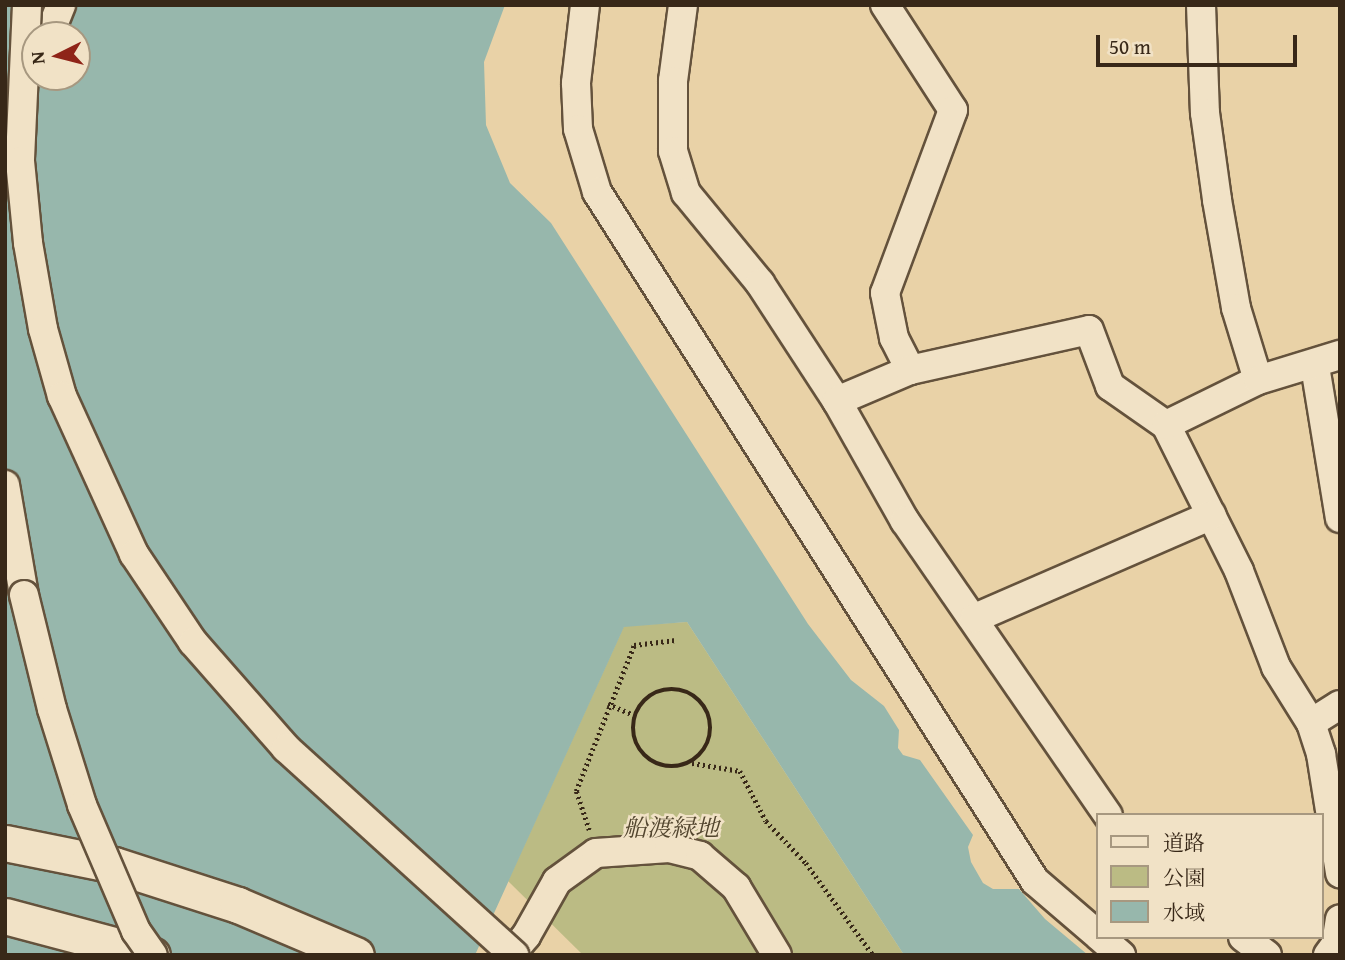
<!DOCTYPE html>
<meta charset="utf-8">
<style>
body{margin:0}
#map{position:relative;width:1345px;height:960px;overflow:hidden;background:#e9d2a7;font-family:"Gentium Book Plus","Noto Serif JP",serif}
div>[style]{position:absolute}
.green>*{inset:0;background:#bbbb84}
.water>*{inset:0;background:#97b7ac}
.path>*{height:4.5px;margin-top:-2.25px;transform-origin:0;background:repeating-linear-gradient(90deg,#382818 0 2px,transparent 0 5.5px)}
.path>.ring{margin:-2.25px;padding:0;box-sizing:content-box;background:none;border:4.5px solid #382818;border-radius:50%}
.roads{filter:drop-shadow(2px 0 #64523c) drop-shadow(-2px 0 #64523c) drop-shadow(0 2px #64523c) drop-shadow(0 -2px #64523c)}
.minor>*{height:28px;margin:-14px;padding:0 14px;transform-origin:14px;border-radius:14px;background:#f1e2c6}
.tertiary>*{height:35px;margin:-17.5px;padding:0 17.5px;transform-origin:17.5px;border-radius:17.5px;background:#f1e2c6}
.bridges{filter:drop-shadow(2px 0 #64523c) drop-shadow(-2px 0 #64523c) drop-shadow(0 2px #64523c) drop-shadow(0 -2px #64523c)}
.minor-bridge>*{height:28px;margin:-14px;padding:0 14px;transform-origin:14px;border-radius:14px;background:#f1e2c6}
span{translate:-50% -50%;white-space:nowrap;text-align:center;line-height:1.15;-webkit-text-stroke:5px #f1e2c6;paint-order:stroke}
.park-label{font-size:24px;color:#52452e;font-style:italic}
.frame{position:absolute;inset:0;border:7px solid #382818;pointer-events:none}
.legend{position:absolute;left:1096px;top:813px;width:228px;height:126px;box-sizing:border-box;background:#f1e2c6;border:2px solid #a79880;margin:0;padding:9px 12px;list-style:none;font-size:21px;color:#382818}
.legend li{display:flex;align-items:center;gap:14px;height:35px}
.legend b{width:35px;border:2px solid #a79880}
.north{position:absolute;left:21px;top:21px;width:70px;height:70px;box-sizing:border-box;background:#f1e2c6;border:2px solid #a79880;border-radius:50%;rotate:264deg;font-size:19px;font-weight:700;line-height:28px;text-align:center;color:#382818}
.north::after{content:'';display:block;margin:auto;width:24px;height:32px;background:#8f2418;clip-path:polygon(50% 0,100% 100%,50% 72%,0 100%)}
.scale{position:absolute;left:1096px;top:35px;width:201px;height:32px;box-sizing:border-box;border:4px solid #382818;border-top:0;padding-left:9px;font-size:21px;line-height:24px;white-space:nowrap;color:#382818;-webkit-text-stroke:5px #f1e2c6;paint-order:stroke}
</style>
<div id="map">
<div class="green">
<div style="clip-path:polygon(687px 622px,904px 955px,583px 955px,508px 881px,624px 626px)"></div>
</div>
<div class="water">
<div style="clip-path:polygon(evenodd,5px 5px,505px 5px,484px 62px,486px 125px,510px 183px,551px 223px,808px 624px,851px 680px,884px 706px,899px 730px,898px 748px,903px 755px,920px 760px,973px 835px,968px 847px,971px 862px,983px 883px,993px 889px,1019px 889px,1045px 919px,1088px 955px,904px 955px,687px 622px,624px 627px,475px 955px,5px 955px,5px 5px,35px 35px,77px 35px,77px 77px,35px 77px,35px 35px)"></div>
</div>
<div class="path">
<div class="ring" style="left:633px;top:689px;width:73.5px;height:73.5px"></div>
<div style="left:608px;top:704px;width:28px;rotate:23deg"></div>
<div style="left:692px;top:763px;width:49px;rotate:9.5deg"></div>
<div style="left:740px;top:771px;width:56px;rotate:62.5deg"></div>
<div style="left:766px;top:821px;width:58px;rotate:46.4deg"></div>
<div style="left:806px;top:863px;width:114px;rotate:53.9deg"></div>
<div style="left:589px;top:830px;width:41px;rotate:-108.4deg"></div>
<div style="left:576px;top:791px;width:157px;rotate:-68.3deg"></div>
<div style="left:634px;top:645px;width:42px;rotate:-6.8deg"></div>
</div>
<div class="roads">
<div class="minor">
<div style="left:585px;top:5px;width:79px;rotate:96.6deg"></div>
<div style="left:576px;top:83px;width:46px;rotate:87.5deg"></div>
<div style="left:578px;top:129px;width:66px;rotate:73.2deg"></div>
<div style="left:597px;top:192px;width:816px;rotate:57.56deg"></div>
<div style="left:1035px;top:881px;width:83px;rotate:40.6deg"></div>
<div style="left:683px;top:5px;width:77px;rotate:97.5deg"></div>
<div style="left:673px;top:81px;width:70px;rotate:90deg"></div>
<div style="left:673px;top:151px;width:44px;rotate:72.8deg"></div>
<div style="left:686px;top:193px;width:117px;rotate:50.6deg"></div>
<div style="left:760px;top:283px;width:141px;rotate:56.9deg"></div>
<div style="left:837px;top:401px;width:138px;rotate:60.5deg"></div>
<div style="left:905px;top:521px;width:357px;rotate:55.4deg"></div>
<div style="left:885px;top:5px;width:125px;rotate:57.1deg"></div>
<div style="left:953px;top:110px;width:195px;rotate:110.4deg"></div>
<div style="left:885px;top:293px;width:46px;rotate:78.7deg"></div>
<div style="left:894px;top:338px;width:36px;rotate:63deg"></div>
<div style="left:1201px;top:5px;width:108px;rotate:87.9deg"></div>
<div style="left:1205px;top:113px;width:88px;rotate:82.1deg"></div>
<div style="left:1217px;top:200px;width:110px;rotate:80deg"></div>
<div style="left:1236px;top:308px;width:75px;rotate:73deg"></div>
<div style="left:49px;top:35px;width:32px;rotate:-68deg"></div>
<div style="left:1315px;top:366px;width:154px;rotate:80.7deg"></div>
<div style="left:837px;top:401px;width:79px;rotate:-23deg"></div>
<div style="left:910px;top:370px;width:183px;rotate:-12.6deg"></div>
<div style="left:1089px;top:330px;width:60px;rotate:69.4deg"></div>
<div style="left:1110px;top:386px;width:68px;rotate:34.9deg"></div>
<div style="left:1166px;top:425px;width:163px;rotate:63.4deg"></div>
<div style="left:1239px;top:571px;width:103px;rotate:68.9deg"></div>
<div style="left:1276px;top:667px;width:66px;rotate:58deg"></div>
<div style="left:1311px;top:723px;width:33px;rotate:72deg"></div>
<div style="left:1321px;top:754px;width:121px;rotate:80.9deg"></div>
<div style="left:1166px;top:425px;width:102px;rotate:-26.1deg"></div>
<div style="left:1258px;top:380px;width:86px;rotate:-17deg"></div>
<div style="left:5px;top:485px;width:112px;rotate:80.2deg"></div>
<div style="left:975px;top:618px;width:258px;rotate:-23.5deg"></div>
<div style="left:1311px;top:723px;width:34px;rotate:-32deg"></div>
<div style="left:1100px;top:937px;width:28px;rotate:41deg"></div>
<div style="left:1243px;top:937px;width:30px;rotate:37deg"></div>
<div style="left:510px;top:955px;width:25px;rotate:-50deg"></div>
<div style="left:526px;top:936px;width:63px;rotate:-60.6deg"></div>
<div style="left:557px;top:881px;width:48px;rotate:-35.7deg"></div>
<div style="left:596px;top:853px;width:73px;rotate:-3.9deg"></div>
<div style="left:669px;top:848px;width:32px;rotate:14deg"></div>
<div style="left:700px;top:856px;width:48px;rotate:40.7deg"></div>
<div style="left:736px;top:887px;width:79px;rotate:58.9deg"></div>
<div style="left:1328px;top:955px;width:14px;rotate:-54deg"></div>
<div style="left:1336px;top:944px;width:25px;rotate:-81deg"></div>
</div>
<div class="tertiary">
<div style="left:5px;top:843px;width:111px;rotate:11.4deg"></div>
<div style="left:114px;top:865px;width:130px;rotate:17.9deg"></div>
<div style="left:238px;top:905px;width:128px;rotate:23deg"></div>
<div style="left:5px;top:916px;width:152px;rotate:14.9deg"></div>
</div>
</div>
<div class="bridges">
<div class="minor-bridge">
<div style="left:27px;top:5px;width:156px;rotate:92.6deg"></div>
<div style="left:20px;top:161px;width:82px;rotate:84.4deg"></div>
<div style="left:28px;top:243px;width:87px;rotate:80.1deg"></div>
<div style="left:43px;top:329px;width:70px;rotate:74.2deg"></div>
<div style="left:62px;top:396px;width:174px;rotate:65.5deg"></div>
<div style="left:134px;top:554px;width:106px;rotate:56.2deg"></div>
<div style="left:193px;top:642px;width:141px;rotate:48.7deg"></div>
<div style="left:286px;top:748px;width:308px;rotate:42.2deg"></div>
<div style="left:24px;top:595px;width:117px;rotate:76.2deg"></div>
<div style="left:52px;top:709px;width:101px;rotate:72.6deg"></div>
<div style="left:82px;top:805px;width:137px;rotate:66.8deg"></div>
<div style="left:136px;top:931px;width:29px;rotate:55deg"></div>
</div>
</div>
<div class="park-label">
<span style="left:671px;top:828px">船渡緑地</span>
</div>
<div class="frame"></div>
<ul class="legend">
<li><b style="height:9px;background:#f1e2c6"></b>道路</li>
<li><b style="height:19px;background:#bbbb84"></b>公園</li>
<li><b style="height:19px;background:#97b7ac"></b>水域</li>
</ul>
<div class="north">N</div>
<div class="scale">50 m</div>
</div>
